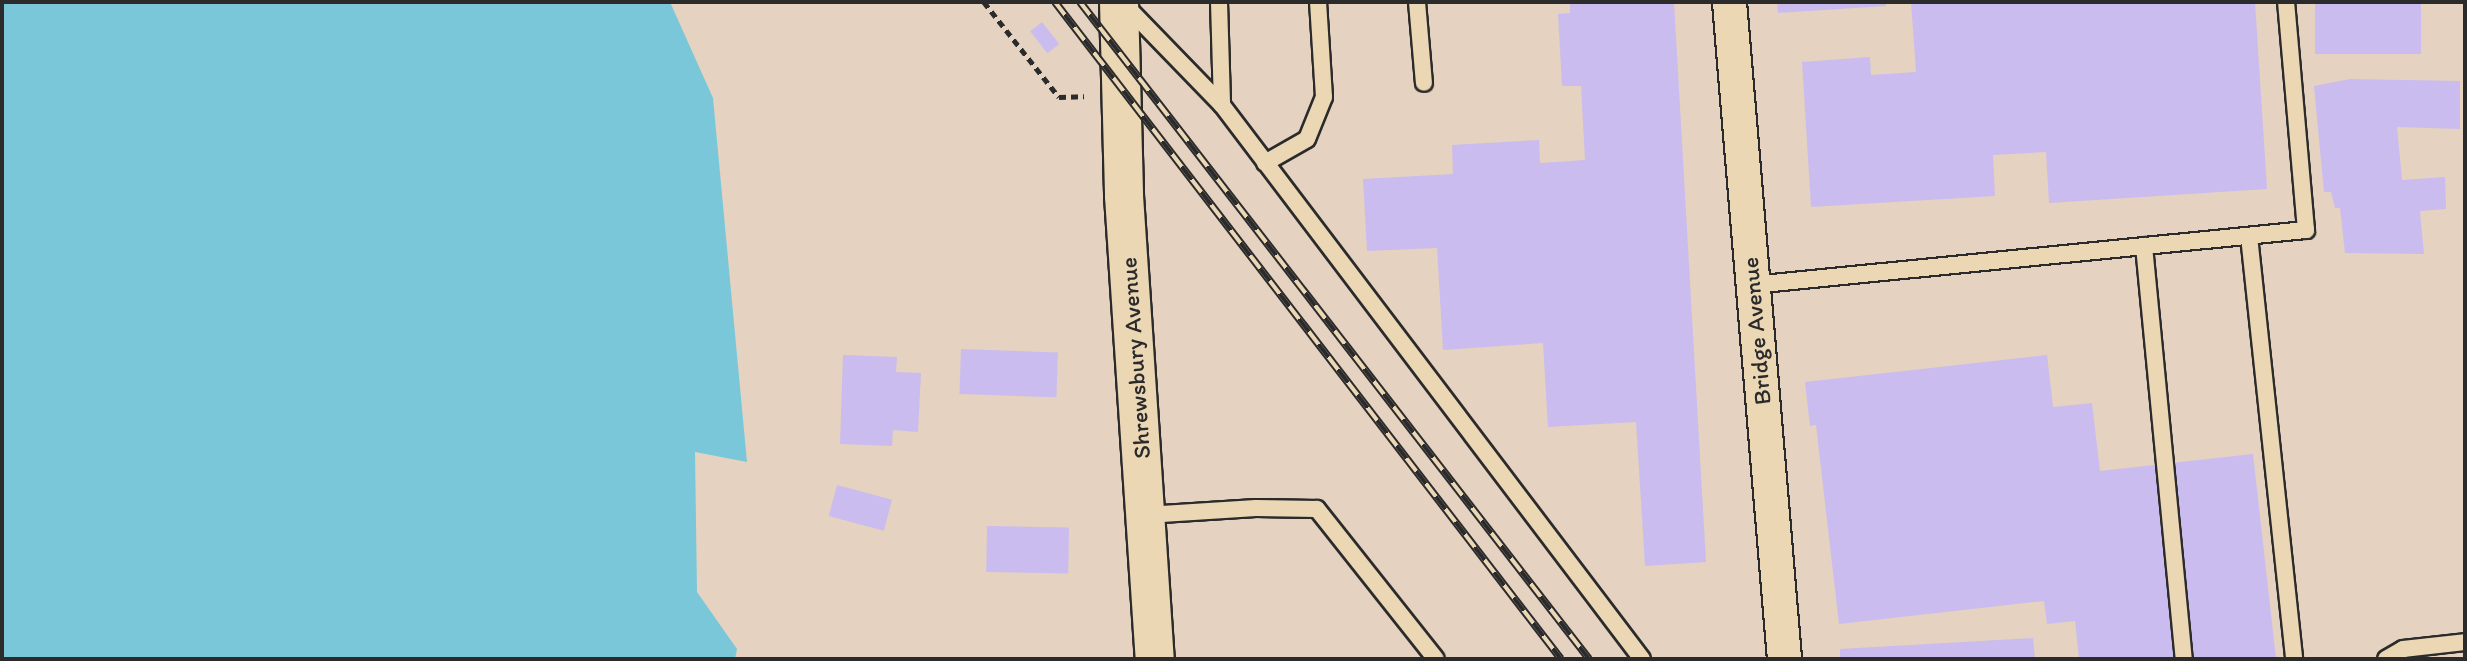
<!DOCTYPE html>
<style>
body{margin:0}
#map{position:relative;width:2467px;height:661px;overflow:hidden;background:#e5d2c0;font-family:Itim,sans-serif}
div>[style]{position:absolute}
.water>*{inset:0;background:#7bc7da}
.building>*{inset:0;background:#cabcee;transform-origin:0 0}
.path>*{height:4.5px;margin-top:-2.25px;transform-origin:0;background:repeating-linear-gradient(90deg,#2b2b2b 0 7px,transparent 0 12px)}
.roads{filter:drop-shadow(2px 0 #2b2b2b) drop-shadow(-2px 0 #2b2b2b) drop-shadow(0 2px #2b2b2b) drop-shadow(0 -2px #2b2b2b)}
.service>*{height:16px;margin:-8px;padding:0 8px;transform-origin:8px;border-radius:8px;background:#ecd7b5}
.minor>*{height:33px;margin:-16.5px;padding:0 16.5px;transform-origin:16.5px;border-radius:16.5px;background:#ecd7b5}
.secondary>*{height:38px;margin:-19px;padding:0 19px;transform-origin:19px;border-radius:19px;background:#ecd7b5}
.rail>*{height:8px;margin-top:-4px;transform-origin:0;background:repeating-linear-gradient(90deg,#ecd7b5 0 16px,#2b2b2b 0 32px);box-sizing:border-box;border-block:2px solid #2b2b2b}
span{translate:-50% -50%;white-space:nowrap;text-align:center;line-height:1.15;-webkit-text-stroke:6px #ecd7b5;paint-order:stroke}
.street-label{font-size:24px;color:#2b2b2b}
.frame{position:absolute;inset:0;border:4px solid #2b2b2b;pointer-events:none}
</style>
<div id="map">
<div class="water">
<div style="clip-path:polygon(2px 2px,670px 2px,713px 98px,747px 462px,695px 452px,697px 592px,737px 649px,735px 659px,2px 659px)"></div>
</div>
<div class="building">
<div style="clip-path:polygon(1570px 2px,1674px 2px,1706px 562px,1645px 566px,1636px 422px,1548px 427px,1543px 343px,1443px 350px,1437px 248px,1367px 251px,1363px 179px,1453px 174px,1452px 145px,1539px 140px,1540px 163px,1585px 160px,1581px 86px,1562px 86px,1558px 14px,1570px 13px)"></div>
<div style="clip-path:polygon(1777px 2px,1886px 2px,1886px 6px,1778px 13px)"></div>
<div style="clip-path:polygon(1911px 2px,2255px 2px,2267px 189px,2049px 203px,2046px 152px,1993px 155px,1995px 196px,1811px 207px,1802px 62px,1870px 57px,1871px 75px,1916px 72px)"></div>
<div style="left:2315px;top:2px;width:106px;height:52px"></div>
<div style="left:1042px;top:22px;width:28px;height:15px;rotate:52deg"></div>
<div style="clip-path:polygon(2350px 79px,2460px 81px,2460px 129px,2397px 127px,2402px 180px,2445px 177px,2446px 209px,2420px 211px,2424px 254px,2345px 253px,2340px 208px,2335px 208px,2331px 192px,2324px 192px,2314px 86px)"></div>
<div style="left:961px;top:349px;width:97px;height:45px;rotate:2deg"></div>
<div style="clip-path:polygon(843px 355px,897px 357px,896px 372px,921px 373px,918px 432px,893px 430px,892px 446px,840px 444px)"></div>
<div style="clip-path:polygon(2047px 355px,2053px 407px,2092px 403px,2100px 471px,2253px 454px,2276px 659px,2079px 659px,2075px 621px,2047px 624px,2044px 601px,1839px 624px,1816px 425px,1810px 426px,1805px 382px)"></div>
<div style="left:837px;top:485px;width:57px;height:32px;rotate:15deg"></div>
<div style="left:987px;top:526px;width:82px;height:46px;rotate:1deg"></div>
<div style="clip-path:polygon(2033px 638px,2035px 659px,1840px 659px,1840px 649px)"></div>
</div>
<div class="path">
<div style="left:984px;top:2px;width:121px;rotate:51.7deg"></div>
<div style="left:1059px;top:97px;width:25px;rotate:-2deg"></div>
</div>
<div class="roads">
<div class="service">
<div style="left:1219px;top:2px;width:103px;rotate:88.3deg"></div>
<div style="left:1222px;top:105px;width:695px;rotate:52.83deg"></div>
<div style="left:1417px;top:2px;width:81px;rotate:85.1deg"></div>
<div style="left:1124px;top:4px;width:141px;rotate:45.9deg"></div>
<div style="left:1265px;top:163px;width:48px;rotate:-29.7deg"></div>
<div style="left:1307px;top:139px;width:45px;rotate:-68deg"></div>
<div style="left:1324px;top:97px;width:95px;rotate:-93.6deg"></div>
<div style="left:2249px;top:236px;width:425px;rotate:83.9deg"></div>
<div style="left:2144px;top:246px;width:415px;rotate:84.5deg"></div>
<div style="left:1752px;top:285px;width:557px;rotate:-5.67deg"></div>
<div style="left:2306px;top:230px;width:229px;rotate:-95deg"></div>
<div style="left:1146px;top:515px;width:110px;rotate:-3.6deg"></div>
<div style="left:1256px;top:508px;width:61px;rotate:0.9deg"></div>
<div style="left:1317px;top:509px;width:191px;rotate:51.6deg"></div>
<div style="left:2386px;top:659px;width:20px;rotate:-30deg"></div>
<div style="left:2403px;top:649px;width:62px;rotate:-6.4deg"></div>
</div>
<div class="minor">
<div style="left:1729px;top:2px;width:659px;rotate:85.21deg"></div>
</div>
<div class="secondary">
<div style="left:1119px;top:2px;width:194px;rotate:88.5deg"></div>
<div style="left:1124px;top:196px;width:464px;rotate:86.2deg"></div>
</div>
</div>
<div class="rail">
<div style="left:1055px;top:2px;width:829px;rotate:52.4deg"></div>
<div style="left:1080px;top:2px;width:831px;rotate:52.23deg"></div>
</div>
<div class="street-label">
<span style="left:1756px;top:331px;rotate:-95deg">Bridge Avenue</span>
<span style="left:1135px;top:358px;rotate:-94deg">Shrewsbury Avenue</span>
</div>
<div class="frame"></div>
</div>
